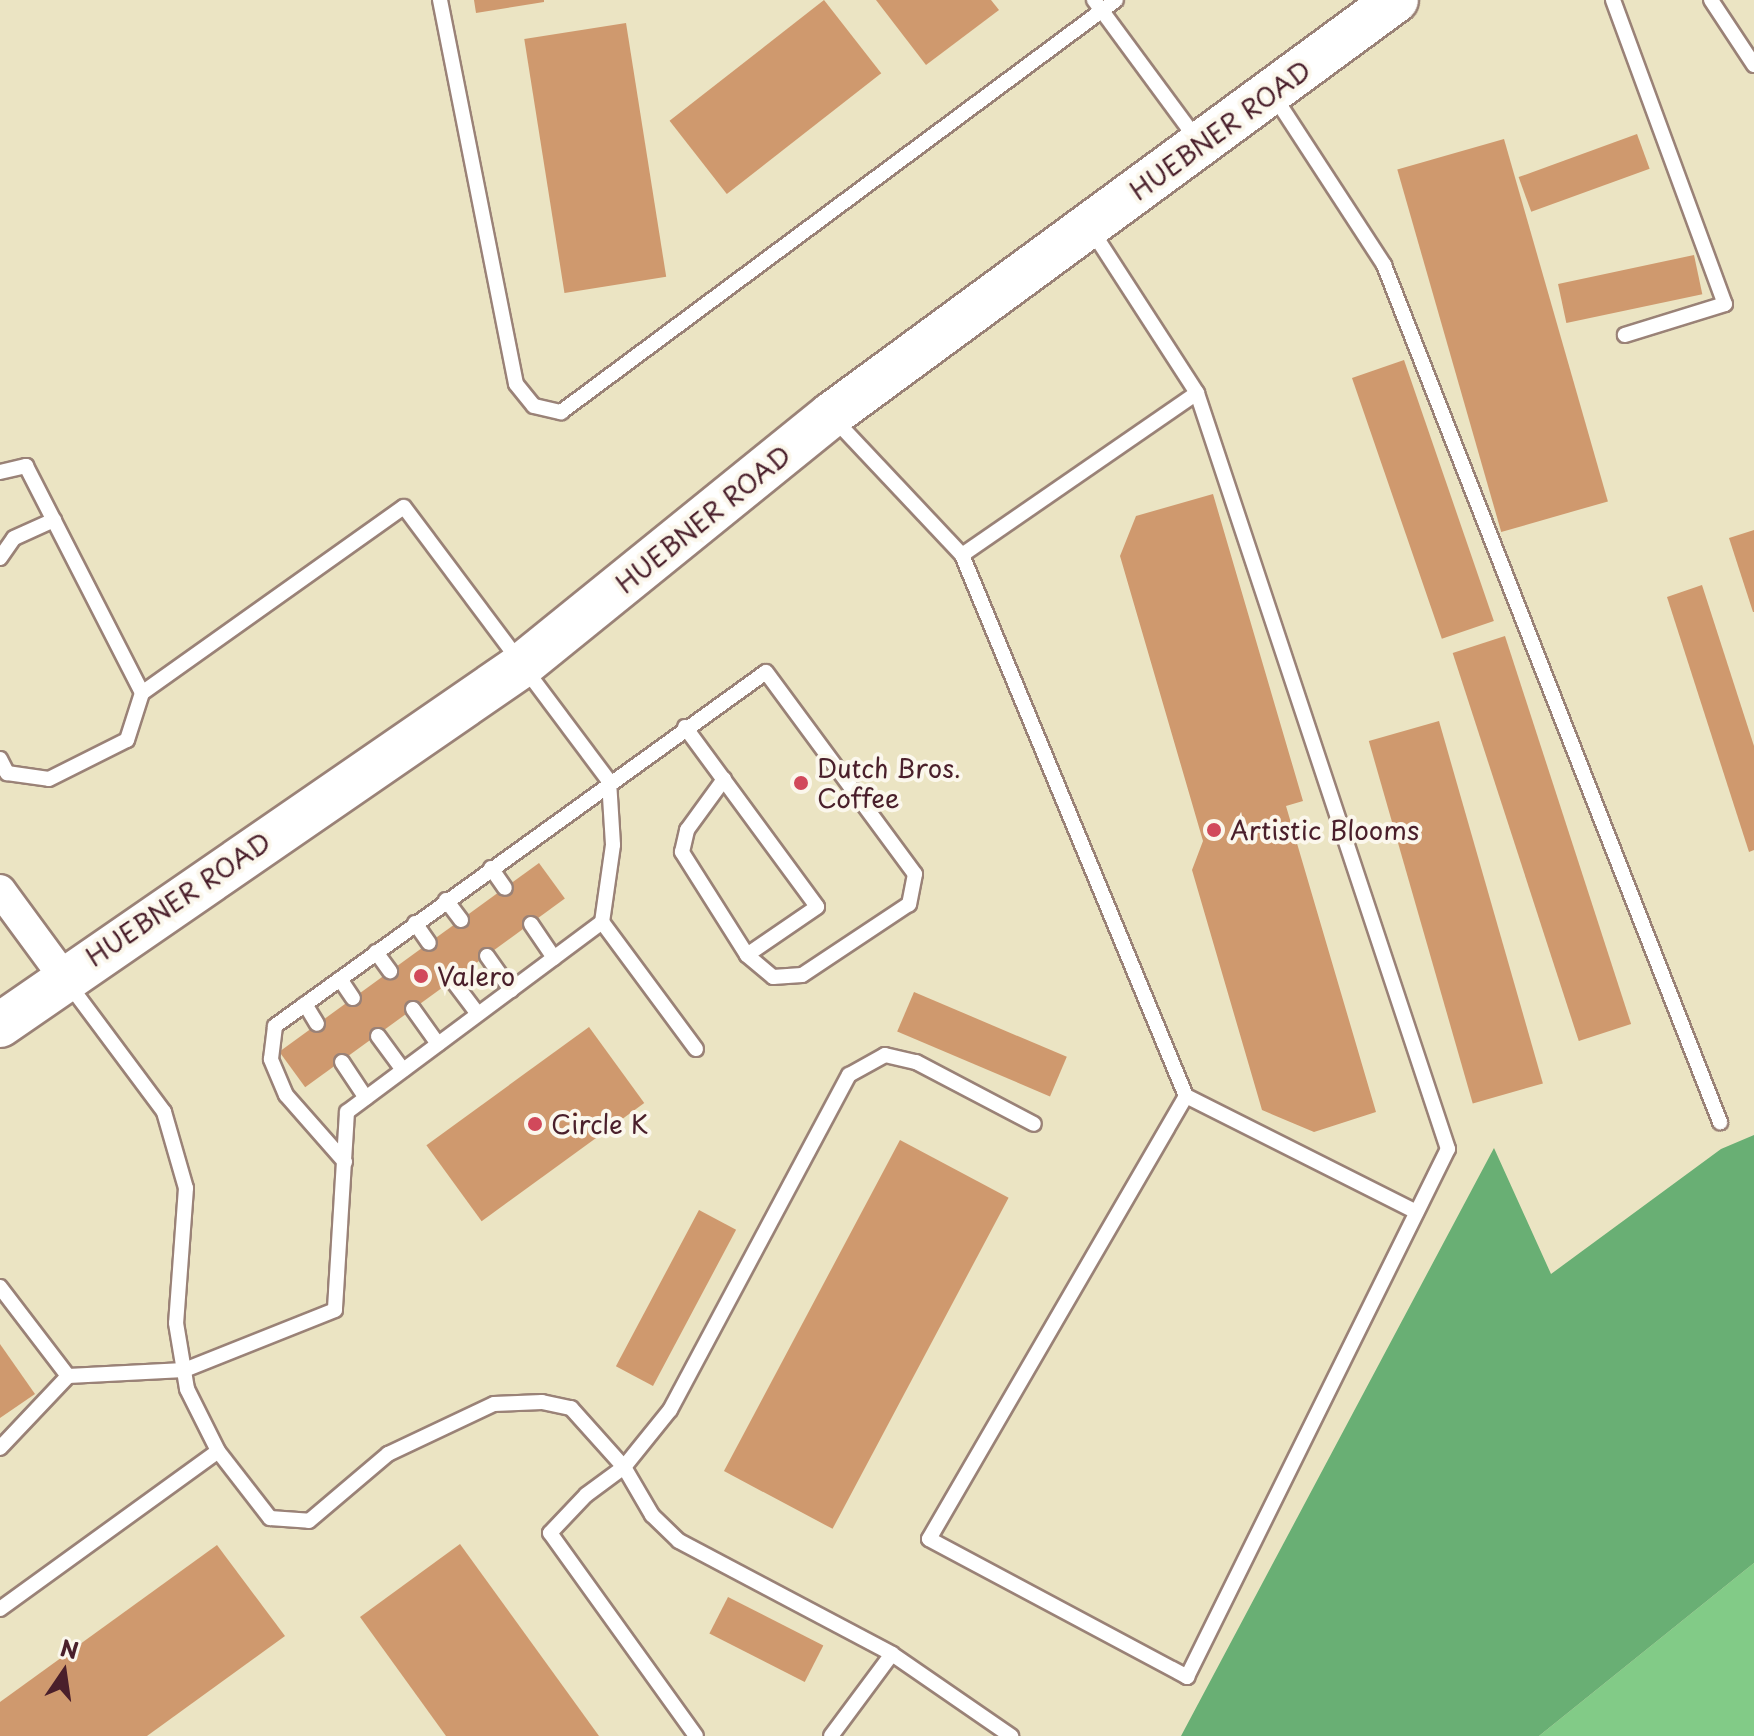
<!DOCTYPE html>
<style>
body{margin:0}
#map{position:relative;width:1754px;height:1736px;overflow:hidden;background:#ebe4c3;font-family:"Playpen Sans",sans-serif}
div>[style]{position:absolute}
.green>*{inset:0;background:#82cb87}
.forest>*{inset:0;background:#69af74}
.building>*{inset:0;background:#cf996e;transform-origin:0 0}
.roads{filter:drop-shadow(2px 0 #9a8277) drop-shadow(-2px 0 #9a8277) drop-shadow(0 2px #9a8277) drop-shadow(0 -2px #9a8277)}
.service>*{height:14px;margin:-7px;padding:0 7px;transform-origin:7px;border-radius:7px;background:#fff}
.minor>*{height:30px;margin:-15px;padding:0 15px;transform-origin:15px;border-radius:15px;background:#fff}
.primary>*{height:44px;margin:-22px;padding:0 22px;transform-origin:22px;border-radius:22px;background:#fff}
.dots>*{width:22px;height:22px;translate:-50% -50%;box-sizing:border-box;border:4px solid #fbf7ec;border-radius:50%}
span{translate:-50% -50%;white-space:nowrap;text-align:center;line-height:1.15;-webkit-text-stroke:8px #fbf7ec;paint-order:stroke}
.street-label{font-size:26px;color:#4a1f2b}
.poi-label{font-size:26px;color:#4a1f2b}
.left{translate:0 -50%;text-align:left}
.north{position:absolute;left:24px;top:1632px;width:80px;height:80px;-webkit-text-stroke:6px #fbf7ec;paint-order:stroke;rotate:13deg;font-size:22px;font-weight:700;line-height:32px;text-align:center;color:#4a1f2b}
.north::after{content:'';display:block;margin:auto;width:28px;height:36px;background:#4a1f2b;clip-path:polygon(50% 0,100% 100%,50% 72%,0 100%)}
</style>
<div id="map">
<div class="green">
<div style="clip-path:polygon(1754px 1563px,1754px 1736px,1539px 1736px)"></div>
</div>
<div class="forest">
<div style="clip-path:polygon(1754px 1135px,1754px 1563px,1539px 1736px,1181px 1736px,1494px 1148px,1551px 1274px,1721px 1149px)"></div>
</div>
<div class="building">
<div style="clip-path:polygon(474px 0,544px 0,544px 2px,476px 13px)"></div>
<div style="left:824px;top:0;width:93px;height:196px;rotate:52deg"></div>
<div style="clip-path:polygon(876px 0,991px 0,999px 10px,926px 65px)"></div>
<div style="left:626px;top:23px;width:257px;height:103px;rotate:81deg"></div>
<div style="left:1637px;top:134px;width:37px;height:126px;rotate:70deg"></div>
<div style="left:1504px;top:139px;width:377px;height:111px;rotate:74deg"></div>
<div style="left:1694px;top:255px;width:40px;height:139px;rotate:78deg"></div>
<div style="left:1404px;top:360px;width:276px;height:55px;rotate:71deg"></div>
<div style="clip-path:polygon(1213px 494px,1303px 801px,1286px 806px,1376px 1112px,1314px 1132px,1262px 1110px,1192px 870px,1203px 841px,1120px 556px,1136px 516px)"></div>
<div style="clip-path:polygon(1754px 530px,1754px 612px,1753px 612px,1729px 538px)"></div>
<div style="clip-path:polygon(1702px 585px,1754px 746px,1754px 850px,1749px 852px,1667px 597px)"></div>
<div style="left:1505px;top:636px;width:408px;height:55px;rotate:72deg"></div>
<div style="left:1439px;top:721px;width:377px;height:73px;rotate:74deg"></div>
<div style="left:539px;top:863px;width:44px;height:321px;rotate:54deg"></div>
<div style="left:914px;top:992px;width:166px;height:43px;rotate:23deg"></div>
<div style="left:589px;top:1027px;width:94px;height:201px;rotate:54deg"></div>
<div style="left:900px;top:1140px;width:123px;height:375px;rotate:28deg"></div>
<div style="left:699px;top:1210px;width:42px;height:177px;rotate:28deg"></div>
<div style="clip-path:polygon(0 1344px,35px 1394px,0 1418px)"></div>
<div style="clip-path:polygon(460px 1544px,599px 1736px,446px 1736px,360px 1617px)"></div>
<div style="clip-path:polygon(217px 1545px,285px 1636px,147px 1736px,0 1736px,0 1702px)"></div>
<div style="left:728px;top:1597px;width:107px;height:41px;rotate:27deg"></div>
</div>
<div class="roads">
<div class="service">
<div style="left:440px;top:0;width:391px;rotate:78.8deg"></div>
<div style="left:516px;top:384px;width:28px;rotate:51deg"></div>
<div style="left:534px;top:406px;width:28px;rotate:13deg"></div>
<div style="left:561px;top:412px;width:691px;rotate:-36.59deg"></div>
<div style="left:1094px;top:0;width:175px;rotate:53.6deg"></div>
<div style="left:1613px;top:0;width:324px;rotate:69.8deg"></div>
<div style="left:1725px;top:304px;width:105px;rotate:162.8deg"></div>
<div style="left:1711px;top:0;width:78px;rotate:56.5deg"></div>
<div style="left:1274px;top:96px;width:202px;rotate:56.9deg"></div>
<div style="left:1384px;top:265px;width:921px;rotate:68.59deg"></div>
<div style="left:834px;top:419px;width:187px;rotate:46.7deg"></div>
<div style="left:962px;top:555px;width:586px;rotate:67.51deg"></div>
<div style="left:1186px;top:1096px;width:512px;rotate:120.12deg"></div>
<div style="left:929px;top:1539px;width:293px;rotate:28.1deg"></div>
<div style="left:1187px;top:1677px;width:589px;rotate:-63.7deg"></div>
<div style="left:1448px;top:1149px;width:797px;rotate:-108.37deg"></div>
<div style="left:1197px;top:393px;width:193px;rotate:-122.9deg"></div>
<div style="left:0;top:472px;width:27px;rotate:-13deg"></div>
<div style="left:26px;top:466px;width:255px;rotate:62.9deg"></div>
<div style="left:142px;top:693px;width:321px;rotate:-35.4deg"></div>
<div style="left:404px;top:507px;width:342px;rotate:53.2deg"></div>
<div style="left:609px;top:781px;width:64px;rotate:86.4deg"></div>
<div style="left:613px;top:845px;width:78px;rotate:98.1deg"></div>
<div style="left:602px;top:922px;width:318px;rotate:143.3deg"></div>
<div style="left:347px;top:1112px;width:198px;rotate:93.5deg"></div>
<div style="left:335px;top:1310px;width:162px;rotate:158.3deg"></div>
<div style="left:184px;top:1370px;width:116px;rotate:177deg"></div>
<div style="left:68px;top:1376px;width:112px;rotate:-127.4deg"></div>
<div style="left:962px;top:555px;width:285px;rotate:-34.6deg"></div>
<div style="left:0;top:558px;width:24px;rotate:-55deg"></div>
<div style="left:14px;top:538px;width:44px;rotate:-24.2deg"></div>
<div style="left:685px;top:727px;width:223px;rotate:53.7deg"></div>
<div style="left:817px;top:907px;width:85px;rotate:145.6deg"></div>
<div style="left:0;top:759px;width:16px;rotate:63deg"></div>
<div style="left:7px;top:773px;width:42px;rotate:8.1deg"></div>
<div style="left:49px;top:779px;width:87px;rotate:-26.6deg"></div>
<div style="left:127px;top:740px;width:49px;rotate:-72.3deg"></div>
<div style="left:491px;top:868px;width:24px;rotate:55deg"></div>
<div style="left:446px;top:900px;width:25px;rotate:53deg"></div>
<div style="left:602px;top:922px;width:158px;rotate:53.5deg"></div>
<div style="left:415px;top:923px;width:24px;rotate:55deg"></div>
<div style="left:531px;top:924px;width:41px;rotate:55.9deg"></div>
<div style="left:376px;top:952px;width:24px;rotate:54deg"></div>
<div style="left:487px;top:956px;width:42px;rotate:54.8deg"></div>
<div style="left:340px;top:979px;width:23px;rotate:56deg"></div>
<div style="left:453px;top:981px;width:41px;rotate:52.9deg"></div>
<div style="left:68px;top:983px;width:161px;rotate:53.3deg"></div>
<div style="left:164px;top:1112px;width:79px;rotate:73.9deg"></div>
<div style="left:186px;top:1188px;width:135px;rotate:94.2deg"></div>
<div style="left:176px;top:1323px;width:67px;rotate:80.5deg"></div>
<div style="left:187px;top:1389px;width:69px;rotate:63.4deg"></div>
<div style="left:218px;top:1451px;width:85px;rotate:52.2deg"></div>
<div style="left:270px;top:1518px;width:39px;rotate:4deg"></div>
<div style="left:309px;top:1521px;width:104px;rotate:-40.3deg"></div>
<div style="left:388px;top:1454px;width:117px;rotate:-25.3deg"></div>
<div style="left:494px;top:1404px;width:48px;rotate:-2.4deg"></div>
<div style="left:542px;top:1402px;width:30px;rotate:12deg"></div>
<div style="left:571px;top:1408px;width:79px;rotate:48.1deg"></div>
<div style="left:624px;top:1467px;width:56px;rotate:59.7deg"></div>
<div style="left:652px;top:1515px;width:37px;rotate:44deg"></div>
<div style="left:679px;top:1541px;width:241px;rotate:27.9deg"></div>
<div style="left:892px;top:1654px;width:145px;rotate:34.6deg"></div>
<div style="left:305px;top:1004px;width:23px;rotate:59deg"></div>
<div style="left:413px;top:1009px;width:43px;rotate:54.5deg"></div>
<div style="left:378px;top:1036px;width:42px;rotate:53.7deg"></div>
<div style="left:342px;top:1062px;width:43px;rotate:56.3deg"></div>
<div style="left:1186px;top:1096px;width:258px;rotate:26.7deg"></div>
<div style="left:345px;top:1162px;width:89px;rotate:-131.4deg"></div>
<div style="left:286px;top:1095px;width:39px;rotate:-113deg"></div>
<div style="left:271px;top:1059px;width:33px;rotate:-83deg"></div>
<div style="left:275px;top:1026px;width:605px;rotate:-35.79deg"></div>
<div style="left:766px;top:672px;width:251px;rotate:53.6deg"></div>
<div style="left:915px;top:874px;width:31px;rotate:101deg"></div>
<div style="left:909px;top:904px;width:128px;rotate:146.4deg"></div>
<div style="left:802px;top:975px;width:29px;rotate:176deg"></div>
<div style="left:773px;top:977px;width:34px;rotate:-140deg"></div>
<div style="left:747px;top:955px;width:122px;rotate:-122.3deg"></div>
<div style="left:682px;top:852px;width:23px;rotate:-77deg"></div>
<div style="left:687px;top:830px;width:63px;rotate:-54deg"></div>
<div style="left:0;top:1448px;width:99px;rotate:-46.6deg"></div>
<div style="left:0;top:1609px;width:269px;rotate:-35.9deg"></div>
<div style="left:696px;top:1736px;width:250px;rotate:-125.7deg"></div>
<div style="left:550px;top:1533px;width:52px;rotate:-46.5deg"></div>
<div style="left:586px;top:1495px;width:47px;rotate:-36.4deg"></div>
<div style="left:624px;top:1467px;width:73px;rotate:-51.1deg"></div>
<div style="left:670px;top:1410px;width:380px;rotate:-61.9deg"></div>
<div style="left:849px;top:1075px;width:41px;rotate:-29.1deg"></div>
<div style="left:885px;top:1055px;width:32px;rotate:13deg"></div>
<div style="left:916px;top:1062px;width:133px;rotate:27.7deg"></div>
<div style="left:831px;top:1736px;width:102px;rotate:-53.4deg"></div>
</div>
<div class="minor">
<div style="left:0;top:890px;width:108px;rotate:53.7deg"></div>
</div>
<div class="primary">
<div style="left:0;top:1025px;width:633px;rotate:-34.57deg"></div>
<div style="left:521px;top:666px;width:399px;rotate:-39deg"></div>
<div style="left:831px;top:415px;width:701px;rotate:-36.3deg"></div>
</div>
</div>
<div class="dots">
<div style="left:801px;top:783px;background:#d1495b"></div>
<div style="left:1214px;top:830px;background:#d1495b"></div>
<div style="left:421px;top:976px;background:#d1495b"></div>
<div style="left:535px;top:1124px;background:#d1495b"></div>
</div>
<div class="street-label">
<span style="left:1220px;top:130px;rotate:-36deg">HUEBNER ROAD</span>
<span style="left:703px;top:519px;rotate:-39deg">HUEBNER ROAD</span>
<span style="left:178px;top:899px;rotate:-34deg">HUEBNER ROAD</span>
</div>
<div class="poi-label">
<span class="left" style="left:817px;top:783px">Dutch Bros.<br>Coffee</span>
<span class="left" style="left:1230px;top:830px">Artistic Blooms</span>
<span class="left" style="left:437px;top:976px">Valero</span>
<span class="left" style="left:551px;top:1124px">Circle K</span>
</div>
<div class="north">N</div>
</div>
